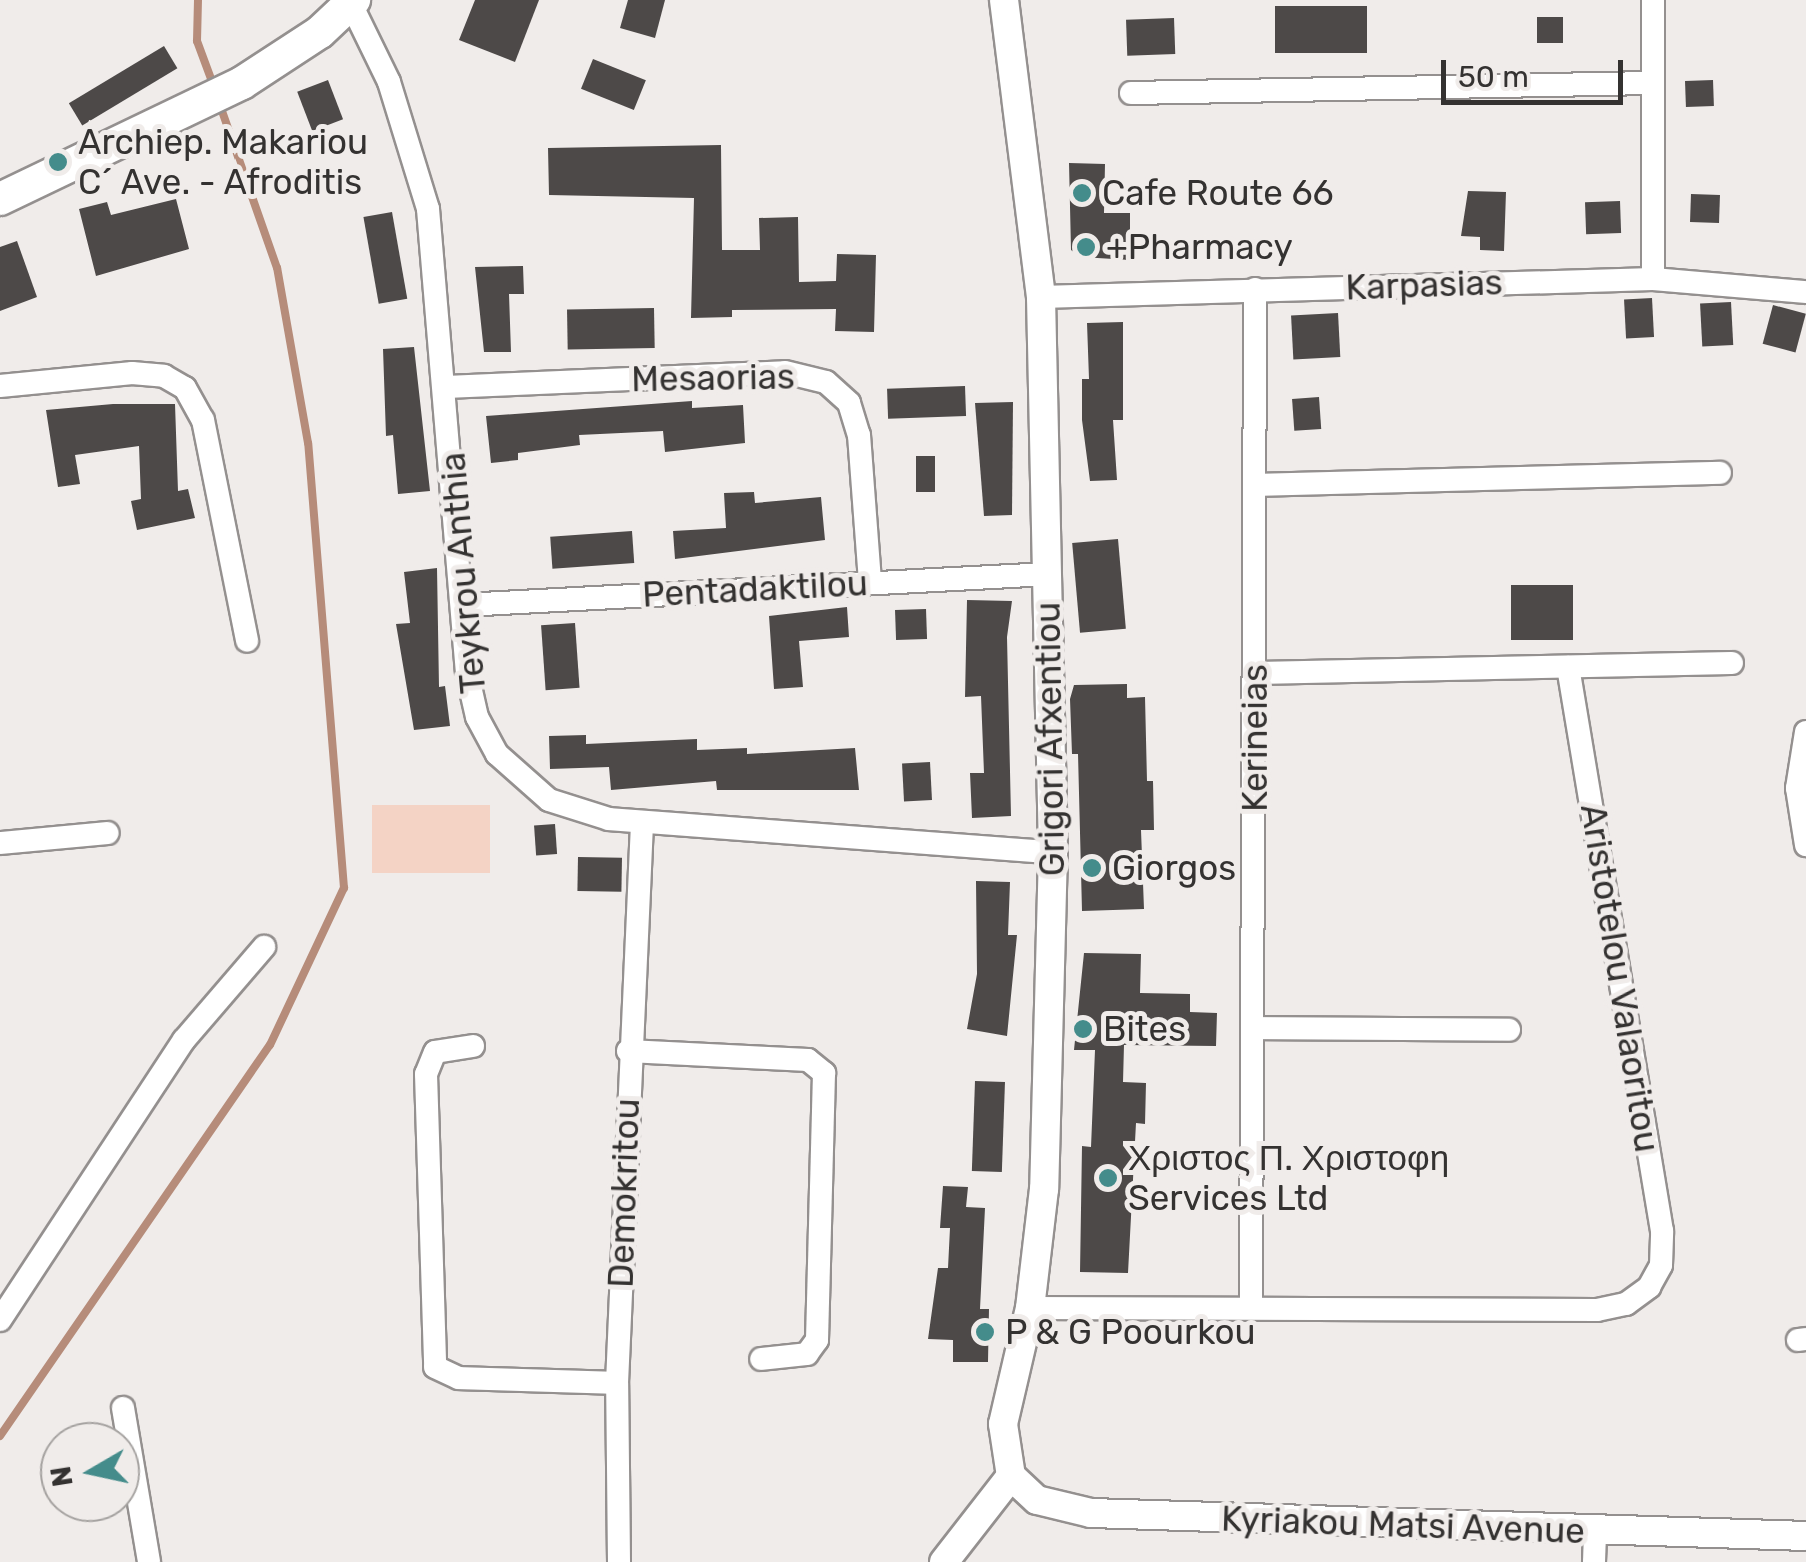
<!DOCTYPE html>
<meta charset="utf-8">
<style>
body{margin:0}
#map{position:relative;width:1806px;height:1562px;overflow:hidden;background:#f0ecea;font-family:Rubik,sans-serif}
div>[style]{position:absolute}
.green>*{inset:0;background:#f4d3c5;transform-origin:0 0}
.stream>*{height:8px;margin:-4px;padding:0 4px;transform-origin:4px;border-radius:4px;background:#b68c7a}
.building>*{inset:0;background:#4d4948;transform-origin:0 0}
.roads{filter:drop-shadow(2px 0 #94908f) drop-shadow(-2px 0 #94908f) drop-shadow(0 2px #94908f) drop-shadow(0 -2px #94908f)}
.minor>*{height:22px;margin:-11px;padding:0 11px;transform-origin:11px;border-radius:11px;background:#fff}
.tertiary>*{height:28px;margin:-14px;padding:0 14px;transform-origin:14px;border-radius:14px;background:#fff}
.secondary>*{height:32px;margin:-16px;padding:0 16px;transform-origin:16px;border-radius:16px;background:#fff}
.dots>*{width:28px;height:28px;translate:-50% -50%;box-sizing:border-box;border:5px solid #f0ecea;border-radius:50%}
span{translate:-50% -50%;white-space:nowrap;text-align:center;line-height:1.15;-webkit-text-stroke:10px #f0ecea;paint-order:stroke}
.poi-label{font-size:35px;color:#343231}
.left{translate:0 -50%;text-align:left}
.street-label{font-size:35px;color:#343231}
.north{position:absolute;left:40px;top:1422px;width:100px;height:100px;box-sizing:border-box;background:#f0ecea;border:2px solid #a5a2a0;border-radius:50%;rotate:261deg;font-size:28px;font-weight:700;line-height:40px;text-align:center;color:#343231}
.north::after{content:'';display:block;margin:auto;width:35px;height:45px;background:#448c8b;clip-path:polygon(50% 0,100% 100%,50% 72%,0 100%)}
.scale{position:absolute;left:1441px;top:60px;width:182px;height:45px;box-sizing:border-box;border:5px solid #343231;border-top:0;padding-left:12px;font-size:30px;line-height:35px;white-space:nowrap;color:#343231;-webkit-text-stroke:8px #f0ecea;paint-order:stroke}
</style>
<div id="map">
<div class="green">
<div style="left:372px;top:805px;width:118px;height:68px"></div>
</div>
<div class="stream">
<div style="left:198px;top:0;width:41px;rotate:91.4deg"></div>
<div style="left:197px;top:41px;width:49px;rotate:69.7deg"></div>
<div style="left:0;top:1436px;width:475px;rotate:-55.4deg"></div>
<div style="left:270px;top:1045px;width:174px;rotate:-64.8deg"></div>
<div style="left:344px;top:888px;width:446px;rotate:-94.6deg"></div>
<div style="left:308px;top:443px;width:178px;rotate:-100deg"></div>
<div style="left:277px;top:268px;width:173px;rotate:-109.3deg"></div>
</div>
<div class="building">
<div style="clip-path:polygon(475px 0,539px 0,515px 62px,459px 40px)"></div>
<div style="clip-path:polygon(628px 0,665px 0,655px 38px,620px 28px)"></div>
<div style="left:1275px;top:6px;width:92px;height:47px"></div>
<div style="left:1537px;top:17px;width:26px;height:26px"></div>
<div style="left:1174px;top:18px;width:36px;height:48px;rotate:88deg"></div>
<div style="left:164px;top:46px;width:26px;height:111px;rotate:59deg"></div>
<div style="left:593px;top:59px;width:57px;height:32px;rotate:22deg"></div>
<div style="left:328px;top:80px;width:42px;height:33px;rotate:69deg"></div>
<div style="left:1713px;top:80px;width:26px;height:28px;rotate:88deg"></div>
<div style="clip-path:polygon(721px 145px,722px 250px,760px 250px,759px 218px,798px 217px,799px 282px,836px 281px,837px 254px,876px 255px,874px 332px,835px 331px,836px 309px,732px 310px,732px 317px,691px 318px,694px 198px,549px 195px,548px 148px)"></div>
<div style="clip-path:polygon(1069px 163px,1105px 164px,1104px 213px,1130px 213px,1130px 260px,1081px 257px,1071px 250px)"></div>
<div style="clip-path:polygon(1468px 191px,1506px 192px,1504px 251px,1480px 250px,1480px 237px,1461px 236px)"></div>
<div style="left:1691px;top:194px;width:29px;height:28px;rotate:2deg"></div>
<div style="clip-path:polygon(176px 199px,189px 249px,96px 276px,79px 209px,107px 202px,111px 215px)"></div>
<div style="left:1620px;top:201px;width:32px;height:35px;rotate:88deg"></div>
<div style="left:392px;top:212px;width:88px;height:29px;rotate:80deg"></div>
<div style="clip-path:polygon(17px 241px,37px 297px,0 311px,0 247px)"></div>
<div style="clip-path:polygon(523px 266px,524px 294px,509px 294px,511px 352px,484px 352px,475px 267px)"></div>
<div style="left:1652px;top:298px;width:39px;height:28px;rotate:87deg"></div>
<div style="left:1731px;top:302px;width:43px;height:31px;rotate:87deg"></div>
<div style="left:1773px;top:305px;width:34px;height:40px;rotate:15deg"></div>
<div style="left:654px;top:308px;width:40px;height:87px;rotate:89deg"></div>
<div style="left:1338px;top:313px;width:44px;height:47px;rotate:87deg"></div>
<div style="clip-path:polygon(1123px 322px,1123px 420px,1113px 420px,1117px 480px,1090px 481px,1082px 420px,1082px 379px,1089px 379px,1087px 323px)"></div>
<div style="clip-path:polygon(414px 347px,430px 491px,398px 494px,393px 435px,386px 436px,383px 349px)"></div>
<div style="left:965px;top:386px;width:30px;height:78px;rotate:88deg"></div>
<div style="left:1319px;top:397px;width:32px;height:27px;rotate:86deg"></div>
<div style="clip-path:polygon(692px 401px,692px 408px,743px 405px,745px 443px,665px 452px,663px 431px,579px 435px,580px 445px,518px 453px,518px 460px,491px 463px,486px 416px)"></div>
<div style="clip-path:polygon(1013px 402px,1012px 515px,984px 516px,975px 403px)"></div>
<div style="clip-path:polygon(113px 404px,175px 404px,178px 491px,188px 489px,195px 518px,137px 530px,131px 501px,141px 499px,139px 446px,75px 455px,80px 484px,58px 487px,46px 410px)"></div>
<div style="left:916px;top:456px;width:19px;height:36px"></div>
<div style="clip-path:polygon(754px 492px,755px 503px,821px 497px,825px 540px,675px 559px,673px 531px,726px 528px,724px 493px)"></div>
<div style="left:632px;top:531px;width:32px;height:82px;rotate:86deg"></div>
<div style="left:1118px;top:539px;width:90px;height:46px;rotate:85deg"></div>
<div style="clip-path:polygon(437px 568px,439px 687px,445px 686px,450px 726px,414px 730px,396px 624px,410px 623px,404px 572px)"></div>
<div style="left:1511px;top:585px;width:62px;height:55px"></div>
<div style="clip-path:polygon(967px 600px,1012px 601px,1007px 637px,1011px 816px,972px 818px,970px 773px,984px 773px,981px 696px,965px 697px)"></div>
<div style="clip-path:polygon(847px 607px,849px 637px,799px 641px,803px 687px,774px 689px,769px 616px)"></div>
<div style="left:926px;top:609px;width:30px;height:31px;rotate:88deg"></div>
<div style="left:575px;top:623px;width:65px;height:34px;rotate:86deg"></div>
<div style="clip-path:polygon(1127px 684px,1127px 698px,1145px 697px,1147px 781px,1153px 781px,1154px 830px,1141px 830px,1144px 909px,1082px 911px,1078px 754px,1072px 754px,1070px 699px,1074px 685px)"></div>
<div style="clip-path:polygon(586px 735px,586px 744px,697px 739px,697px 750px,747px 748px,747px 754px,855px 748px,859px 790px,717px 790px,716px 781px,611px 790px,609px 767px,550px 769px,549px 736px)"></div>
<div style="left:930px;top:762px;width:38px;height:28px;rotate:87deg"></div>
<div style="left:555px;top:824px;width:30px;height:21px;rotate:86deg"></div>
<div style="left:578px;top:857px;width:44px;height:34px;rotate:1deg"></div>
<div style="clip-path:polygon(976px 881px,1010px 882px,1008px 935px,1017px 935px,1007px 1036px,967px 1029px,977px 974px)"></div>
<div style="clip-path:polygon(1084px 953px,1141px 954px,1140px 993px,1190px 994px,1190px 1012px,1217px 1013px,1216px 1046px,1124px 1045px,1123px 1082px,1146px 1083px,1145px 1124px,1136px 1123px,1128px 1273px,1080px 1272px,1082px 1146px,1091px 1147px,1095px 1050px,1074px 1050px)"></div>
<div style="left:975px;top:1081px;width:30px;height:90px;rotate:2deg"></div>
<div style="clip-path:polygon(943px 1186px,968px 1187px,966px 1207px,985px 1208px,980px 1309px,989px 1309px,988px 1362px,953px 1362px,953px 1340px,928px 1339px,938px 1268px,948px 1268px,950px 1228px,940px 1228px)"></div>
</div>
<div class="roads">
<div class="minor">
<div style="left:1653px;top:0;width:279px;rotate:90deg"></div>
<div style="left:351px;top:4px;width:87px;rotate:64deg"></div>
<div style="left:389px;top:82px;width:133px;rotate:72.9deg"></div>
<div style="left:428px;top:209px;width:466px;rotate:85.2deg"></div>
<div style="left:467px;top:673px;width:45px;rotate:77.2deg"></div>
<div style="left:477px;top:717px;width:42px;rotate:61.6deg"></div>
<div style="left:497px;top:754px;width:69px;rotate:41.5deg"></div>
<div style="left:549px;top:800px;width:63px;rotate:17.6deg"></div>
<div style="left:609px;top:819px;width:445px;rotate:4.3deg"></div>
<div style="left:1131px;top:93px;width:522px;rotate:-1.1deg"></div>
<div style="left:1041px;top:297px;width:612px;rotate:-1.68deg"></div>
<div style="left:1653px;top:279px;width:154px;rotate:4.9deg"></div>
<div style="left:0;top:386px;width:133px;rotate:-5.6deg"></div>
<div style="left:132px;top:373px;width:32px;rotate:5deg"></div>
<div style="left:164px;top:376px;width:24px;rotate:30deg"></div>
<div style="left:185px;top:388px;width:37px;rotate:61deg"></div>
<div style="left:203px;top:420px;width:225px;rotate:78.7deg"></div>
<div style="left:446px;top:387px;width:339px;rotate:-2.5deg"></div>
<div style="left:785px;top:372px;width:42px;rotate:13.7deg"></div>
<div style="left:826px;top:382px;width:31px;rotate:42deg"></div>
<div style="left:849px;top:403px;width:34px;rotate:73deg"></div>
<div style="left:859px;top:435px;width:148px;rotate:85.7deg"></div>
<div style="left:1255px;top:485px;width:465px;rotate:-1.5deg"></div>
<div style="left:463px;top:605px;width:586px;rotate:-3.03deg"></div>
<div style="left:1256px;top:673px;width:476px;rotate:-1.2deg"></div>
<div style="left:1806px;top:732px;width:57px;rotate:99.1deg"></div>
<div style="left:1797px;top:788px;width:58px;rotate:81deg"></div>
<div style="left:0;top:843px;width:108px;rotate:-5.3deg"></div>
<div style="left:1254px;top:1028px;width:255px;rotate:0.4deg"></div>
<div style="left:473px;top:1046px;width:38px;rotate:171deg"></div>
<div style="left:435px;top:1052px;width:24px;rotate:112deg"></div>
<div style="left:426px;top:1074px;width:293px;rotate:88.2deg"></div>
<div style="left:435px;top:1367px;width:26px;rotate:25deg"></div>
<div style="left:459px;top:1378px;width:158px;rotate:1.8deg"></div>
<div style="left:628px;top:1051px;width:180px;rotate:2.9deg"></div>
<div style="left:808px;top:1060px;width:21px;rotate:39deg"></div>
<div style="left:824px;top:1073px;width:267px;rotate:91.5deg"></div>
<div style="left:817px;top:1340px;width:17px;rotate:126deg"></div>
<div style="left:807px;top:1354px;width:46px;rotate:173.8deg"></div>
<div style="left:1251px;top:1306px;width:1017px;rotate:-89.77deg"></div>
<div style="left:1030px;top:1308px;width:567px;rotate:0.2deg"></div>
<div style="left:1597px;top:1310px;width:30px;rotate:-12deg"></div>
<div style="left:1626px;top:1304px;width:29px;rotate:-36deg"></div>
<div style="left:1649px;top:1287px;width:25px;rotate:-61deg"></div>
<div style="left:1661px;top:1265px;width:34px;rotate:-88deg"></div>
<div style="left:1662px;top:1231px;width:572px;rotate:-99.46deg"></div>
<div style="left:0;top:1320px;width:335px;rotate:-56.7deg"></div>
<div style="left:184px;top:1040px;width:123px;rotate:-49.3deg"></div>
<div style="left:1798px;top:1340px;width:8px;rotate:-7deg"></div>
<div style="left:123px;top:1408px;width:156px;rotate:80.4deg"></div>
<div style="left:619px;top:1562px;width:179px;rotate:-90.6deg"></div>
<div style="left:617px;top:1383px;width:560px;rotate:-87.44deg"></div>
<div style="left:1594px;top:1562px;width:30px;rotate:-88deg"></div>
</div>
<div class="tertiary">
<div style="left:1004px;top:0;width:299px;rotate:82.9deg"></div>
<div style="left:1041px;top:297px;width:555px;rotate:88.76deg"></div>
<div style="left:1053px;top:852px;width:337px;rotate:91.5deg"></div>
<div style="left:1044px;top:1189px;width:120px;rotate:96.7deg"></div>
<div style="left:1030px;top:1308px;width:119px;rotate:103.1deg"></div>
<div style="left:1003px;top:1424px;width:53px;rotate:81.3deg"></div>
<div style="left:1011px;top:1476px;width:35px;rotate:43deg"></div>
<div style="left:1037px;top:1500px;width:56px;rotate:13.5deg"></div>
<div style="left:1091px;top:1513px;width:715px;rotate:1.84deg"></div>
<div style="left:944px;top:1562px;width:109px;rotate:-52.1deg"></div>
</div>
<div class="secondary">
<div style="left:0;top:199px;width:268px;rotate:-25.6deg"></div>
<div style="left:242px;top:83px;width:93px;rotate:-33.2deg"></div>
<div style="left:320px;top:32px;width:47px;rotate:-43.3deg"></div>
</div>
</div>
<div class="dots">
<div style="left:58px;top:162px;background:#448c8b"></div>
<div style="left:1082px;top:193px;background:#448c8b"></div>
<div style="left:1086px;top:247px;background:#448c8b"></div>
<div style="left:1092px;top:868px;background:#448c8b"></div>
<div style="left:1083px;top:1029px;background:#448c8b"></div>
<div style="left:1108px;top:1178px;background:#448c8b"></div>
<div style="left:985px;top:1332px;background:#448c8b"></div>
</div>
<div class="poi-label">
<span class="left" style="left:78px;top:162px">Archiep. Makariou<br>C´ Ave. - Afroditis</span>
<span class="left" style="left:1102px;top:193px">Cafe Route 66</span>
<span class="left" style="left:1106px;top:247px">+Pharmacy</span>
<span class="left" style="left:1112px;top:868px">Giorgos</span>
<span class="left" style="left:1103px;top:1029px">Bites</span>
<span class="left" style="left:1128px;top:1178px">Χριστος Π. Χριστοφη<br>Services Ltd</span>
<span class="left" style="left:1005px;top:1332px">P &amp; G Poourkou</span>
</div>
<div class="street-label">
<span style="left:1424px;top:285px;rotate:-2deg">Karpasias</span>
<span style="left:713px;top:378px;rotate:-1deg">Mesaorias</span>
<span style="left:463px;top:573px;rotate:-95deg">Teykrou Anthia</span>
<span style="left:755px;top:589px;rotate:-3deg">Pentadaktilou</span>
<span style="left:1255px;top:738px;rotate:-90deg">Kerineias</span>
<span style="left:1050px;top:739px;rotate:-91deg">Grigori Afxentiou</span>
<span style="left:1620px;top:978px;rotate:81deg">Aristotelou Valaoritou</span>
<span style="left:624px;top:1193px;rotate:-88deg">Demokritou</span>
<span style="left:1403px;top:1525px;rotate:2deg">Kyriakou Matsi Avenue</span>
</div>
<div class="north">N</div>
<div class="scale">50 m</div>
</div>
